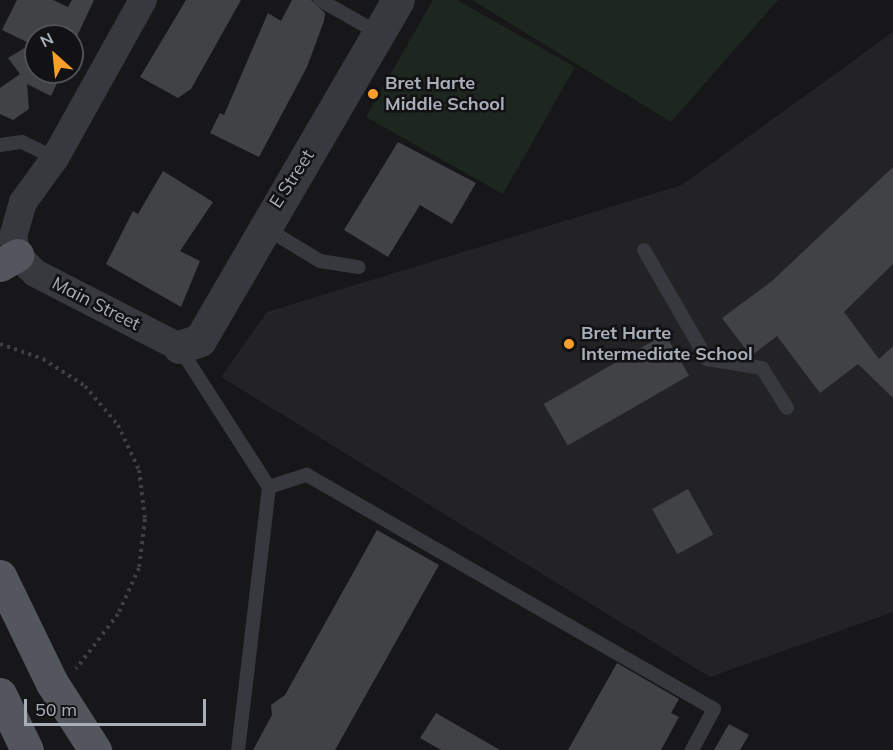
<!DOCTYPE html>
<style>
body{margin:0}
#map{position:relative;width:893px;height:750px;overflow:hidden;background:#171719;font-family:Mulish,sans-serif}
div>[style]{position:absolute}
.built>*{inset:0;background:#232326}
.green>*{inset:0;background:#1e271f}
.building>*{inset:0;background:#414246;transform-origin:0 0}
.path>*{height:4px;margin-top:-2px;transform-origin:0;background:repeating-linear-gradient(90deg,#3d4045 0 3px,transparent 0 7.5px)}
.service>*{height:14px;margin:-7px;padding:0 7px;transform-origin:7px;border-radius:7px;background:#37393e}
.minor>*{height:28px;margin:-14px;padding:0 14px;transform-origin:14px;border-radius:14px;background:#37393e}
.tertiary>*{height:33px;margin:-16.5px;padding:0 16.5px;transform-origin:16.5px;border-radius:16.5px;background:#37393e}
.primary>*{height:33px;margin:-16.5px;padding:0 16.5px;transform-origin:16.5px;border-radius:16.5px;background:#53575d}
.dots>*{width:16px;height:16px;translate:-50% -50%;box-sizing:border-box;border:3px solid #121214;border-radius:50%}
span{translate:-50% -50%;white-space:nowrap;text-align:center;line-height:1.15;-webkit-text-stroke:5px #121214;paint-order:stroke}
.poi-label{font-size:18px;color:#a8afb9;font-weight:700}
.left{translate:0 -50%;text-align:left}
.street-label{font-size:18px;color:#a8afb9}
.north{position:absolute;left:24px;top:24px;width:60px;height:60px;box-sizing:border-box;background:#121214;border:2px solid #4e5156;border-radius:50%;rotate:333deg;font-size:16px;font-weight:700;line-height:24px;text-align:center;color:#a8afb9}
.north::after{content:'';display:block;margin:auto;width:21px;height:27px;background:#fb9f2c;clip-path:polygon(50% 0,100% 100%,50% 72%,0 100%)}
.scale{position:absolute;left:24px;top:699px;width:182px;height:27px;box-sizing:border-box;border:3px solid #a8afb9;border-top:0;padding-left:8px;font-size:18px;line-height:21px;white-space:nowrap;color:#a8afb9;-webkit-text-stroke:4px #121214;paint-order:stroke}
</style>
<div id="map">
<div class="built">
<div style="clip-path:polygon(893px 32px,893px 612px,710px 677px,221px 377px,267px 312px,682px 185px)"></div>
</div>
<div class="green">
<div style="clip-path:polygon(433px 0,457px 0,575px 67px,503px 194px,366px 117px)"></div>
<div style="clip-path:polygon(472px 0,778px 0,671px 122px)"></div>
</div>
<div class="building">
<div style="clip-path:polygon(17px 0,53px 0,68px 7px,72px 0,94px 0,72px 47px,72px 36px,36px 36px,36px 72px,62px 72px,51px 96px,27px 84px,29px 109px,13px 120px,0 114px,0 88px,20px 74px,8px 58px,31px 44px,2px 30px)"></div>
<div style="clip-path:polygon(186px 0,241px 0,191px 89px,178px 98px,140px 77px)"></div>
<div style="clip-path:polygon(292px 0,311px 0,325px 13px,324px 21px,307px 67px,259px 157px,210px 133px,220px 113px,224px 115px,268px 13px,281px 21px)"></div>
<div style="clip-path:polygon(398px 142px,476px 183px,452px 224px,420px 205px,388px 257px,344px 230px)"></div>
<div style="clip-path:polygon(893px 167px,893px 264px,844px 312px,879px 359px,893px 346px,893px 398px,858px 364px,820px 393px,777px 336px,751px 356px,722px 318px,772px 281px)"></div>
<div style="clip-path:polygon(163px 171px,213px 202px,180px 251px,200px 261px,181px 307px,106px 264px,133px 211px,138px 214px)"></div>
<div style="left:665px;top:334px;width:48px;height:140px;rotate:60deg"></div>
<div style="left:688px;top:489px;width:52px;height:41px;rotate:61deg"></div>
<div style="clip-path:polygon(377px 530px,439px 565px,335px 750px,253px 750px,272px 715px,271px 705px,285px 695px)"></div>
<div style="clip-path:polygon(617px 663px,679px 699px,671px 713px,679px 717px,661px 750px,568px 750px)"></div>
<div style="clip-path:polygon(436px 713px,500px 750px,441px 750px,420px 738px)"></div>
<div style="clip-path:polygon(729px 724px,749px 735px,740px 750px,714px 750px)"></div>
</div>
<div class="path">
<div style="left:0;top:344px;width:46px;rotate:19.2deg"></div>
<div style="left:43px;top:359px;width:50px;rotate:32.7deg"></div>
<div style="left:85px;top:386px;width:51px;rotate:49.8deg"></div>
<div style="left:118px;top:425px;width:50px;rotate:65deg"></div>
<div style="left:139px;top:470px;width:49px;rotate:83deg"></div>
<div style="left:145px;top:519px;width:49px;rotate:97deg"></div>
<div style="left:139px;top:568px;width:51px;rotate:114.5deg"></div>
<div style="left:118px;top:614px;width:69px;rotate:127.4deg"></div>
</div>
<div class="service">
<div style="left:320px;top:0;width:67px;rotate:29.6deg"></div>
<div style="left:0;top:145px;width:22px;rotate:-8deg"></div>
<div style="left:22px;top:142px;width:37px;rotate:26deg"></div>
<div style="left:264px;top:227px;width:66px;rotate:31.3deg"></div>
<div style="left:320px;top:261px;width:39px;rotate:9deg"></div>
<div style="left:644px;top:250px;width:126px;rotate:60deg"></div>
<div style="left:707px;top:359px;width:56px;rotate:9.3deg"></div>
<div style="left:762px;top:368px;width:47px;rotate:58deg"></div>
<div style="left:179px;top:347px;width:166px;rotate:57.3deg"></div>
<div style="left:269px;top:487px;width:265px;rotate:96.7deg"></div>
<div style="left:269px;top:487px;width:40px;rotate:-18deg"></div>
<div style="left:307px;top:475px;width:469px;rotate:29.9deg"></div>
<div style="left:714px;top:709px;width:47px;rotate:118.2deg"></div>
</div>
<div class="minor">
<div style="left:143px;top:0;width:181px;rotate:119.1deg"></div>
<div style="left:55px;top:158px;width:54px;rotate:126deg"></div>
<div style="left:23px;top:202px;width:36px;rotate:106deg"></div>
<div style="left:13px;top:237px;width:18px;rotate:77deg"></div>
<div style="left:17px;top:255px;width:25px;rotate:45deg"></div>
<div style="left:35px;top:273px;width:162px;rotate:27.2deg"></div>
</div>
<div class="tertiary">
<div style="left:179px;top:347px;width:22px;rotate:-18deg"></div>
<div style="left:200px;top:340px;width:393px;rotate:-59.8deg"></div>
</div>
<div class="primary">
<div style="left:0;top:265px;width:20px;rotate:-30deg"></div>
<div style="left:0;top:576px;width:119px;rotate:64.1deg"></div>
<div style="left:52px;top:683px;width:80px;rotate:57.3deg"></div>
<div style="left:0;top:694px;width:62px;rotate:64.3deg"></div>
</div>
<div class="dots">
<div style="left:373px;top:94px;background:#fb9f2c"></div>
<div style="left:569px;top:344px;background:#fb9f2c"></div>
</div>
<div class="poi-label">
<span class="left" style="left:385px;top:94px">Bret Harte<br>Middle School</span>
<span class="left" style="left:581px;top:344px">Bret Harte<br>Intermediate School</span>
</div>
<div class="street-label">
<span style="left:292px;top:179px;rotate:-57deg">E Street</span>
<span style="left:96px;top:304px;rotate:27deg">Main Street</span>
</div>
<div class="north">N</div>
<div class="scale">50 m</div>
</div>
